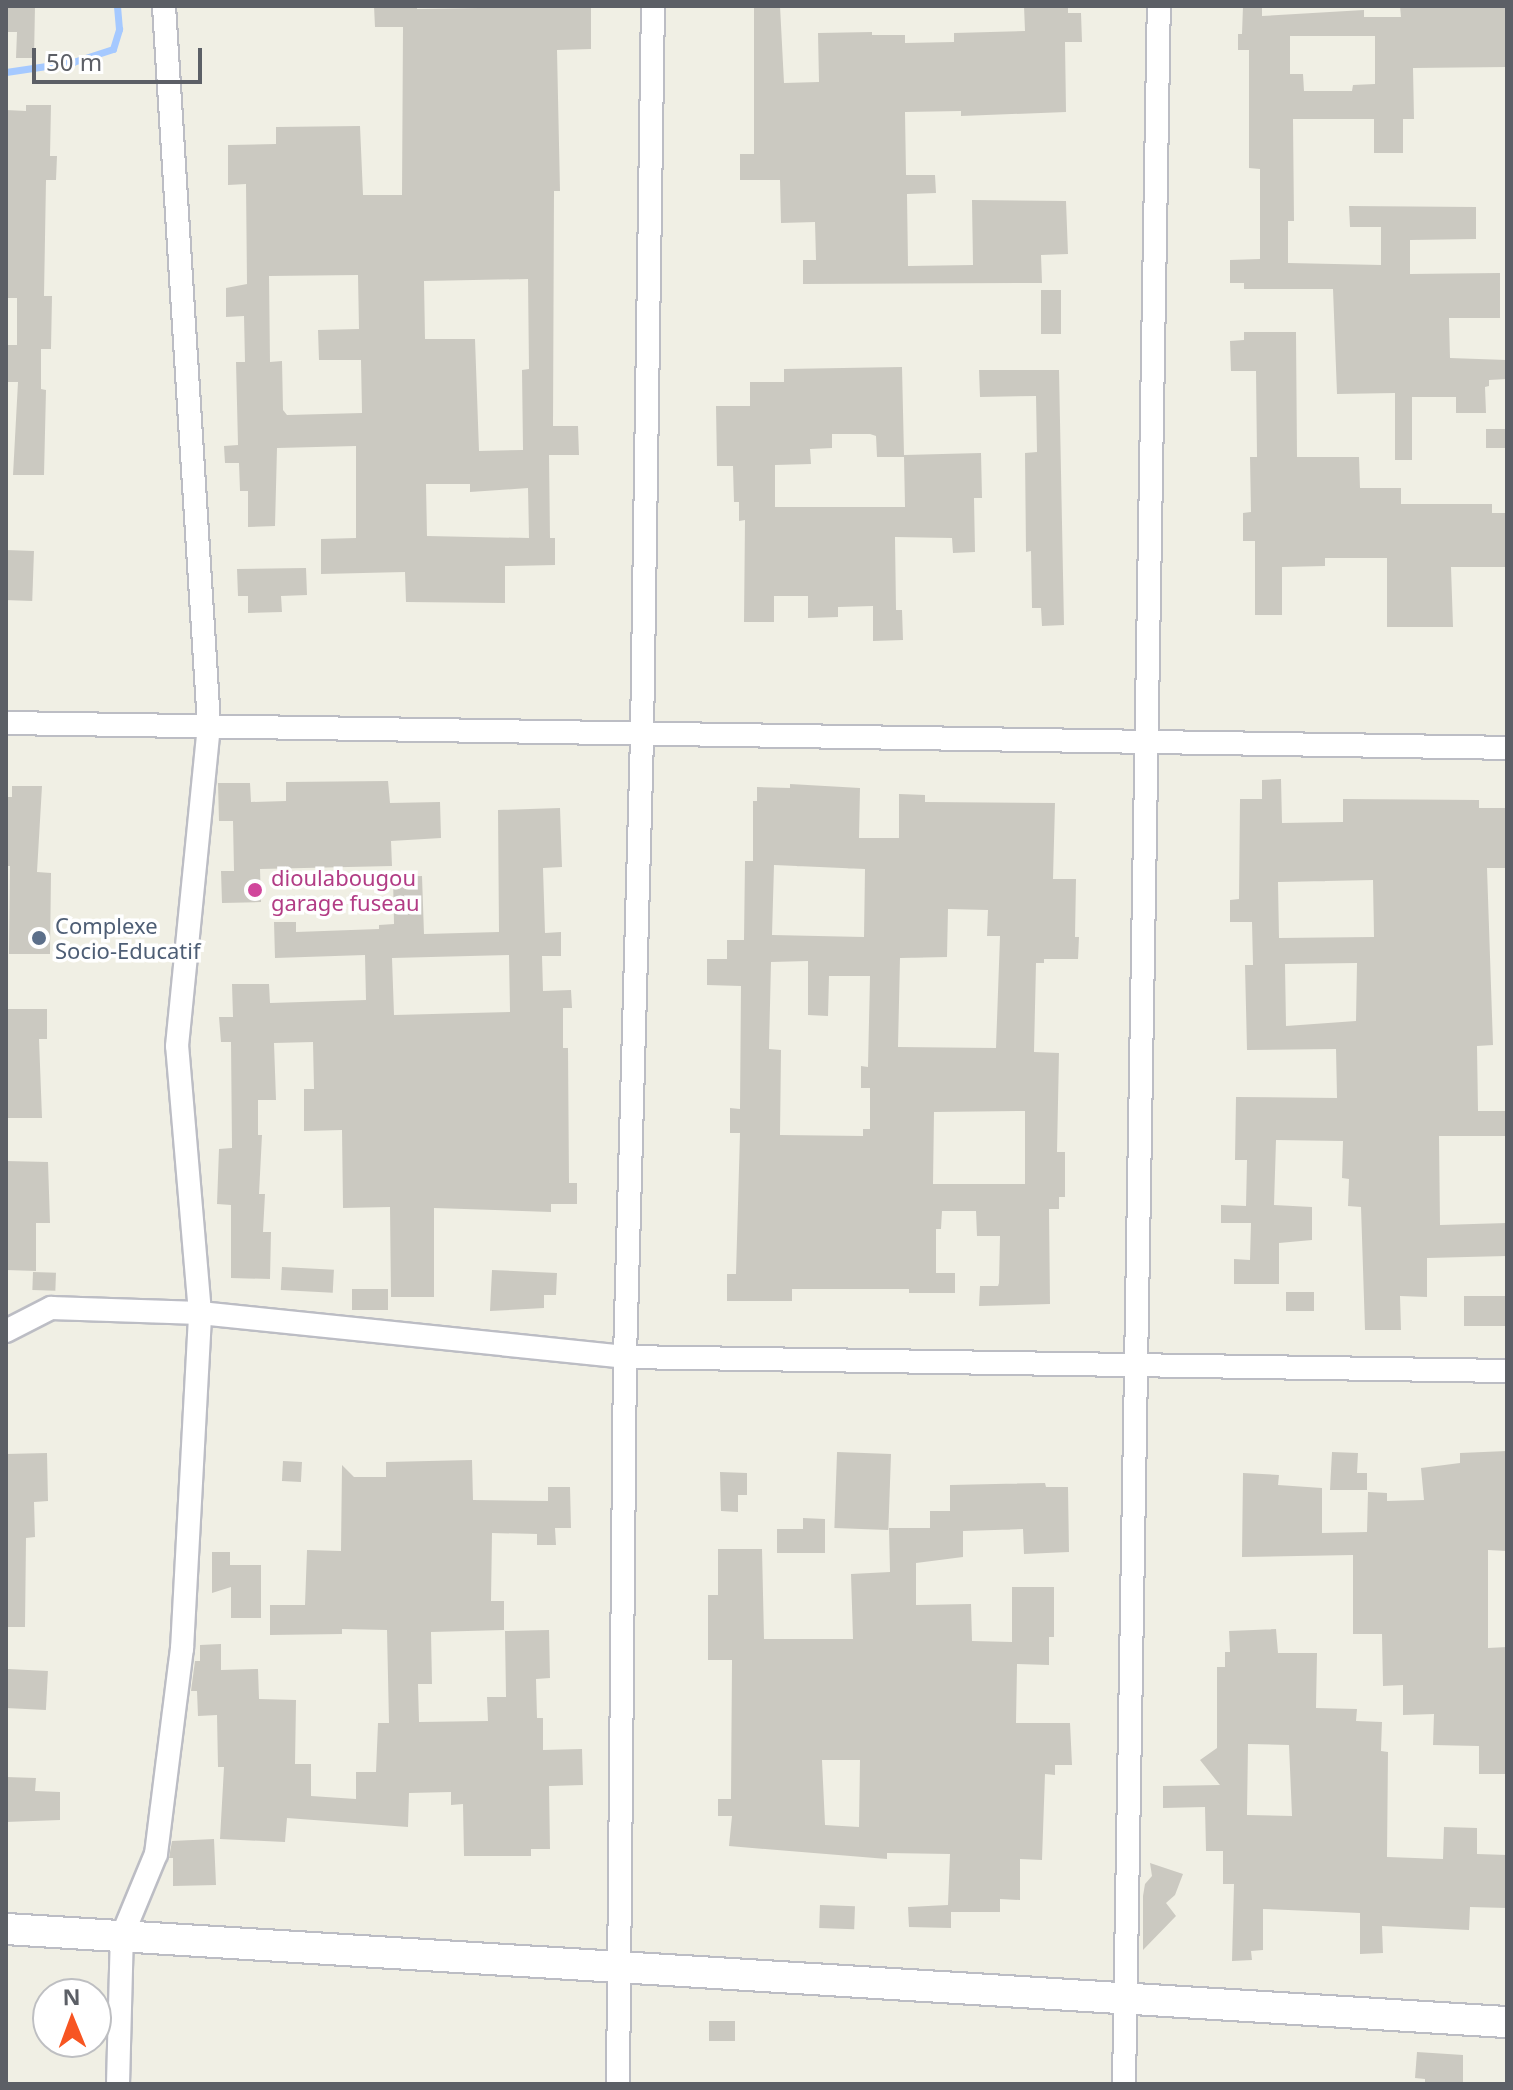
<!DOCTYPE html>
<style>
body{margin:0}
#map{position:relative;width:1513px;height:2090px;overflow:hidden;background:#f0efe4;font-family:"Noto Sans",sans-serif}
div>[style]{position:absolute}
.stream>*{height:7px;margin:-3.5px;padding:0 3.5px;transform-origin:3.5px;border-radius:3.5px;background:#a5c9ff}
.building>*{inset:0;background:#cbc9c1;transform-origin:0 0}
.roads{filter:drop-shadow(2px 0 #bcbdc4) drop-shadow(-2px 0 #bcbdc4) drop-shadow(0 2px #bcbdc4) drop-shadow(0 -2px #bcbdc4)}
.minor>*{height:22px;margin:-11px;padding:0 11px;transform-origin:11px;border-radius:11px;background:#fff}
.secondary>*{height:30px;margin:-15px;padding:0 15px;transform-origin:15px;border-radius:15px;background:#fff}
.dots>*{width:22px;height:22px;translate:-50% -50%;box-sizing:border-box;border:4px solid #fff;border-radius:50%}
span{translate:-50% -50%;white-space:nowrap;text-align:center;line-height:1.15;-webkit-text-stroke:7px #fff;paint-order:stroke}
.hotel-label{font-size:22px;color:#b23c85}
.left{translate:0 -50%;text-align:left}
.service-label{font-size:22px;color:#4e5e75}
.frame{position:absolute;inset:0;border:8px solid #5c5f66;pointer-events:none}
.north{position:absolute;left:32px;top:1978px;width:80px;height:80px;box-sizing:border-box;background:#fff;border:2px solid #bebfc2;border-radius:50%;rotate:359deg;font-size:22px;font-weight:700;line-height:32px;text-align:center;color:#5c5f66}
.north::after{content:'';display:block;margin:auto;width:28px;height:36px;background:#f75522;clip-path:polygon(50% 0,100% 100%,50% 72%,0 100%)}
.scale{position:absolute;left:32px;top:48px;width:170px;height:36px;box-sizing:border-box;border:4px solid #5c5f66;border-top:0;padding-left:10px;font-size:24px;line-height:28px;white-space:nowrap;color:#5c5f66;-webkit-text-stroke:6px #fff;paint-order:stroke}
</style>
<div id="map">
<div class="stream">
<div style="left:6px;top:72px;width:68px;rotate:-8.5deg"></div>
<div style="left:73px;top:62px;width:42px;rotate:-18deg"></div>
<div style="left:113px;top:49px;width:21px;rotate:-73deg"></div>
<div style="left:119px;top:29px;width:23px;rotate:-95deg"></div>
</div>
<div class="building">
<div style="clip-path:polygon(6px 6px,35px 6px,34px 58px,16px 58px,17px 32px,6px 32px)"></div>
<div style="clip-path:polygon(evenodd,374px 6px,417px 6px,417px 9px,591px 6px,591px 49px,557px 50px,560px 191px,554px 191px,553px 426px,578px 426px,579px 455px,549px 455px,550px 538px,555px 538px,555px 565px,505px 566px,505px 603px,406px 602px,405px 572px,321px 574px,321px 539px,356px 538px,356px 446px,277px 448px,275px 526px,248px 527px,248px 491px,240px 491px,239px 463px,225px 463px,224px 446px,238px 445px,236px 362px,245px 362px,244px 316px,226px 317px,226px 288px,247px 284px,246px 184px,228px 185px,228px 145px,276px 144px,276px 127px,360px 126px,363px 195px,402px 195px,403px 27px,375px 27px,374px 6px,358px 275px,359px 329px,318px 330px,319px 360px,361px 360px,362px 413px,287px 415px,283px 410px,282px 361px,270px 362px,269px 276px,358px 275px,374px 6px,528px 279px,529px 369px,522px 370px,523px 450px,479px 451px,475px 339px,425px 339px,424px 281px,528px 279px,374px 6px,426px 484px,470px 484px,470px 492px,528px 488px,529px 538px,427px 536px,426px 484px)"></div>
<div style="clip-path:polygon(754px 6px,780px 6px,784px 83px,819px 82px,818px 33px,872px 32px,872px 35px,905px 35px,905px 43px,954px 42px,954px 33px,1025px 31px,1024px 6px,1068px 6px,1068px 13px,1081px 13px,1082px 42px,1065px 42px,1066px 112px,961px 116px,961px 111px,905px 112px,906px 175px,935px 175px,936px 193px,907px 194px,908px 266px,973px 265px,972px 200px,1066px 201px,1068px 254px,1041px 255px,1042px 283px,803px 284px,803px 260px,816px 260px,815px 222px,781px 223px,780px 180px,740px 180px,740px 154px,754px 154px)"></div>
<div style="clip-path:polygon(evenodd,1243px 6px,1262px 6px,1262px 16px,1364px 10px,1364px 17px,1401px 17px,1400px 6px,1507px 6px,1507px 67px,1413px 68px,1414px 119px,1403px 119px,1403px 153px,1374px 153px,1374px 119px,1293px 119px,1294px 221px,1288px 221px,1288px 263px,1381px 265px,1381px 227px,1350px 227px,1349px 206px,1476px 207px,1476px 239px,1410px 240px,1410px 274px,1500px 273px,1500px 318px,1449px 318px,1450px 358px,1507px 360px,1507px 379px,1489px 380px,1489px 386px,1485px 387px,1486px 413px,1456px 413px,1456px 397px,1412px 397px,1412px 460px,1395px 460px,1395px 393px,1337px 394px,1333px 289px,1244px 289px,1244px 283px,1230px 283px,1230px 260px,1260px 259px,1260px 169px,1249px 168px,1249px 50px,1238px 50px,1238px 34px,1242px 34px,1243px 6px,1290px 36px,1375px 36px,1375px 84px,1353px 85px,1352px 91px,1304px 91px,1303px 74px,1290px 74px,1290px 36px)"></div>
<div style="clip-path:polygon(26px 105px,51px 105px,50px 156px,57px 156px,56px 180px,46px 180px,44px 296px,52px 296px,51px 349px,41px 349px,41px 389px,46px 390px,44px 475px,13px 475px,18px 382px,6px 382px,6px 345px,17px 345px,17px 298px,8px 298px,6px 110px,26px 111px)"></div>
<div style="left:1041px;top:290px;width:20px;height:44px"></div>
<div style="clip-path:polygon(1244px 332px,1296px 332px,1297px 457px,1359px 457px,1360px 488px,1401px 488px,1401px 504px,1492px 504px,1492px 513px,1507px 513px,1507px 567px,1451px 567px,1453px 627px,1387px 627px,1387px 558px,1325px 558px,1325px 566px,1282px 567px,1282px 615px,1255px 615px,1255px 541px,1243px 541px,1243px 513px,1251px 512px,1250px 457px,1257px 457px,1256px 371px,1231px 371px,1230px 341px,1244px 340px)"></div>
<div style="clip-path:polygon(evenodd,902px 367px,904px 455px,981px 453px,982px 498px,974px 498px,975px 552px,953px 553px,952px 538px,895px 537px,896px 610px,902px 610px,903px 640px,873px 641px,873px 606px,838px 607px,838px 617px,808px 618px,808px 596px,774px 596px,774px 622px,744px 622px,745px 520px,739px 521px,739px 502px,734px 502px,733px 466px,717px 466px,716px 406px,750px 406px,750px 382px,784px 382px,784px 369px,902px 367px,832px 434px,870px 434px,876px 436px,877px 457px,904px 457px,905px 507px,775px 507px,775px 465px,811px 464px,810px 449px,832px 448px,832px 434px)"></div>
<div style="clip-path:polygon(979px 370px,1059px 370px,1064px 625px,1042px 626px,1041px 608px,1032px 608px,1031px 551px,1026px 552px,1025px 453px,1037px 452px,1036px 396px,980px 397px)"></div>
<div style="left:1486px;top:429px;width:21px;height:19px"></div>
<div style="left:6px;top:550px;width:28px;height:50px;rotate:2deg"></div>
<div style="clip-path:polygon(306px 568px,307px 595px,281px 596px,282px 612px,248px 613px,248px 596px,238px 596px,237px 569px)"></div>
<div style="clip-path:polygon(evenodd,1281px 779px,1282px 823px,1343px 822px,1343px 799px,1479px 800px,1479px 808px,1507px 808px,1507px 868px,1487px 868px,1493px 1045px,1477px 1046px,1478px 1111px,1507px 1111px,1507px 1136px,1439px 1136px,1440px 1225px,1507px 1223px,1507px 1256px,1427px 1258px,1427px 1297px,1400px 1296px,1401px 1330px,1365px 1330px,1361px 1207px,1348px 1206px,1349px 1179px,1342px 1178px,1343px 1141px,1276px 1140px,1274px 1205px,1312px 1207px,1312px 1240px,1279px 1243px,1279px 1284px,1234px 1284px,1234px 1259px,1250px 1260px,1251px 1223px,1221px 1223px,1221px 1205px,1246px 1206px,1247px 1160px,1235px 1160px,1236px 1097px,1337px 1098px,1336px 1049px,1247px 1050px,1245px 965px,1253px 965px,1252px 922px,1230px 922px,1230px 900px,1239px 899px,1240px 799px,1262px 799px,1262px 780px,1281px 779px,1373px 880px,1374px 937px,1279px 938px,1278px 882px,1373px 880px,1281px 779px,1357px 963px,1356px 1021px,1286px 1026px,1285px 964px,1357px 963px)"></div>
<div style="clip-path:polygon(388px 781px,390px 803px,440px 802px,441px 838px,391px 841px,392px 866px,260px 869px,261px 902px,222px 903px,221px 871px,234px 871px,233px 821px,219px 821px,218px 783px,250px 783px,251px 802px,286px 801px,286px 782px)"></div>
<div style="clip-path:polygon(evenodd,790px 784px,860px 788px,859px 838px,899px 838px,899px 794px,925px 795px,925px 802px,1055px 803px,1053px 879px,1076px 879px,1075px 937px,1079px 937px,1078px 959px,1044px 959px,1044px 963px,1036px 963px,1034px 1052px,1059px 1053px,1057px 1152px,1065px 1152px,1065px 1197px,1059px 1197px,1059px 1209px,1049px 1209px,1050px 1304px,979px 1306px,980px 1286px,998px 1286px,999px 1283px,1000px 1236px,977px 1236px,976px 1211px,942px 1211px,941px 1229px,936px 1229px,936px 1273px,955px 1273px,955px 1293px,909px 1293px,909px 1289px,792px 1289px,792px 1301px,727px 1301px,727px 1274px,736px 1274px,740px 1133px,730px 1133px,730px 1108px,740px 1109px,741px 986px,707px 985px,707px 959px,727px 959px,727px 940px,744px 940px,745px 861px,753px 861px,753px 801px,757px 801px,757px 787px,790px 788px,790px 784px,774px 865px,865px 869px,864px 937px,772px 935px,774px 865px,790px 784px,948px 909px,988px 910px,987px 936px,1000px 936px,996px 1048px,898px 1047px,900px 958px,947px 957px,948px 909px,790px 784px,808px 961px,808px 1015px,828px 1016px,829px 976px,870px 976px,868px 1067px,861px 1066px,861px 1088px,870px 1088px,870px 1129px,863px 1129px,863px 1136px,780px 1135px,781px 1050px,769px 1049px,771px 962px,808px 961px,790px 784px,1025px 1111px,1025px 1184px,933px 1184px,934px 1112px,1025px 1111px)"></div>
<div style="clip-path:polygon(12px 786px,42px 786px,37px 872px,51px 873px,50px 954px,9px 954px,10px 866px,6px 866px,6px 797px,12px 797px)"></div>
<div style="clip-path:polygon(evenodd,560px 808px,562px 867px,543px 868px,545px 933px,561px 932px,561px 956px,542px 956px,543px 991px,571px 990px,572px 1008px,563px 1008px,563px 1048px,568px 1048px,569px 1183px,577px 1183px,577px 1204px,551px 1204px,551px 1212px,434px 1208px,434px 1297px,391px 1297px,390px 1207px,343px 1208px,342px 1130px,304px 1131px,304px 1089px,314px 1089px,313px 1042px,274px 1043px,276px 1100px,258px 1100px,258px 1135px,262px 1135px,259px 1194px,265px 1194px,263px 1232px,271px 1232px,270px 1279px,231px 1278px,231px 1205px,217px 1204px,219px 1149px,232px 1148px,231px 1042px,221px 1042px,219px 1017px,233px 1017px,232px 984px,269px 984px,270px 1003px,366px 1000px,365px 955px,275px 958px,274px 922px,296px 922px,296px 932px,379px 929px,379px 925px,394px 924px,393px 877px,422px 876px,424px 934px,499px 932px,498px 810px,560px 808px,509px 955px,510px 1012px,394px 1015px,392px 958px,509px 955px)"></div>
<div style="clip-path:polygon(6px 1009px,47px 1009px,47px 1039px,39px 1039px,42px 1118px,6px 1118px)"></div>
<div style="clip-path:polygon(6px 1161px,48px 1162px,50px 1223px,36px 1223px,36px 1271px,6px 1270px)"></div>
<div style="left:282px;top:1267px;width:52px;height:23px;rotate:3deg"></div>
<div style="clip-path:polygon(492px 1270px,557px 1273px,556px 1295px,544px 1295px,544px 1308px,490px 1311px)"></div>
<div style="left:33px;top:1272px;width:23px;height:18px;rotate:2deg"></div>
<div style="left:352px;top:1289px;width:36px;height:21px"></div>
<div style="left:1286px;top:1292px;width:28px;height:19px"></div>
<div style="left:1464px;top:1296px;width:43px;height:30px"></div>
<div style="clip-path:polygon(1507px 1451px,1507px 1551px,1488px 1550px,1488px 1648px,1507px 1647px,1507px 1774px,1479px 1774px,1479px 1746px,1433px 1745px,1434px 1714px,1403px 1715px,1403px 1685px,1383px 1686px,1382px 1634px,1353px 1634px,1353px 1555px,1242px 1557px,1243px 1473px,1279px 1475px,1278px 1485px,1322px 1488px,1322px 1533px,1367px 1532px,1368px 1492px,1387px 1493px,1387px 1501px,1424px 1500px,1421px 1468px,1460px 1463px,1460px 1453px)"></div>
<div style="clip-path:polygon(1332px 1452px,1358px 1453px,1357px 1473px,1367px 1473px,1367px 1490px,1330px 1490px)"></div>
<div style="clip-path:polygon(47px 1453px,48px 1501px,34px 1502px,35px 1537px,26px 1538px,25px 1627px,6px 1627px,6px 1454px)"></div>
<div style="left:891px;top:1454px;width:76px;height:54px;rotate:92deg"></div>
<div style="clip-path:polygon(472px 1460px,473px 1500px,548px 1501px,548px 1487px,570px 1487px,571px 1528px,555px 1528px,556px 1545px,537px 1545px,537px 1534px,492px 1533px,491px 1601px,504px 1601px,504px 1630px,431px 1632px,432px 1684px,418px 1684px,419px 1722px,488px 1721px,487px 1697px,506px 1697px,505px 1631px,549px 1630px,550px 1678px,536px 1679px,537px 1718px,543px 1718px,543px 1750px,582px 1749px,583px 1785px,549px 1786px,550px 1849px,531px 1849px,531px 1856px,464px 1856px,463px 1804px,451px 1805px,451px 1792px,409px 1793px,408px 1827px,287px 1818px,285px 1842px,220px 1839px,224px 1767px,218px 1767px,217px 1715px,198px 1716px,197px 1691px,191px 1691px,195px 1661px,200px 1661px,200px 1645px,221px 1644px,221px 1670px,258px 1669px,259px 1699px,296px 1700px,295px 1764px,311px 1764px,311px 1796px,356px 1799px,356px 1772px,376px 1772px,378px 1723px,389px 1723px,387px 1630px,342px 1629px,342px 1634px,270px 1635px,270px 1605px,305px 1605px,307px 1550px,341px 1551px,342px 1465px,354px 1477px,386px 1477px,386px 1462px)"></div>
<div style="left:283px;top:1461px;width:19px;height:20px;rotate:3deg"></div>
<div style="clip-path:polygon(720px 1472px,747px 1473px,747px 1495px,738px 1495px,738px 1512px,721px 1511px)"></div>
<div style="clip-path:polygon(evenodd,1045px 1483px,1046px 1487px,1068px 1487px,1069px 1552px,1024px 1554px,1023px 1529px,963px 1531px,963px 1557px,916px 1563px,916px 1605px,971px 1604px,972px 1641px,1012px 1642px,1012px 1587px,1054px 1587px,1054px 1637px,1049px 1637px,1049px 1665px,1017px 1664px,1016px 1723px,1070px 1723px,1072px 1765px,1055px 1765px,1055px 1775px,1045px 1774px,1042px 1860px,1020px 1859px,1020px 1900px,1000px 1899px,1000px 1912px,951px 1912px,951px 1928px,909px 1927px,908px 1907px,948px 1905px,950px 1854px,887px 1853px,887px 1859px,729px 1846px,732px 1816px,718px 1816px,718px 1799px,731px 1799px,732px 1660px,708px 1660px,708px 1595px,718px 1595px,718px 1549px,762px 1549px,764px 1639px,853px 1639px,851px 1574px,890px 1572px,889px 1528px,930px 1528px,930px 1511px,950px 1511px,950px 1485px,1045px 1483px,822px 1760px,860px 1760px,859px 1827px,825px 1825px,822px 1760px)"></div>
<div style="clip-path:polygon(803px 1518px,825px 1519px,825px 1553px,777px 1553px,777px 1529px,803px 1529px)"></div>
<div style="clip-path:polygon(212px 1552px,230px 1552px,230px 1565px,261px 1565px,261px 1618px,231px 1618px,231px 1587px,212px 1593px)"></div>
<div style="clip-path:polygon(evenodd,1276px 1629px,1278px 1653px,1317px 1653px,1316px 1708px,1357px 1709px,1356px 1721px,1382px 1722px,1381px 1751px,1388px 1752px,1387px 1857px,1443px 1859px,1444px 1827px,1477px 1828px,1477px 1854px,1507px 1855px,1507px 1908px,1470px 1907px,1469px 1930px,1382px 1926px,1383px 1953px,1360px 1954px,1360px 1913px,1263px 1909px,1263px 1950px,1251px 1951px,1252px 1960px,1232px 1961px,1234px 1884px,1223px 1884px,1223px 1851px,1206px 1851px,1205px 1807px,1163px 1808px,1163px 1786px,1220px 1785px,1200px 1760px,1217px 1748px,1217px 1667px,1225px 1667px,1225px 1652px,1230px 1652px,1229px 1631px,1276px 1629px,1248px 1744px,1289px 1745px,1292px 1816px,1247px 1815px,1248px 1744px)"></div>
<div style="left:8px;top:1669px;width:40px;height:39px;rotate:3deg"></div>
<div style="clip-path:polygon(6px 1777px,36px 1778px,35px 1791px,60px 1792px,60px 1820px,6px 1822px)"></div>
<div style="clip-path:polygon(214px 1839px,216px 1885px,173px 1886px,173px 1858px,169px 1858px,172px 1841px)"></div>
<div style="clip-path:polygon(1150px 1863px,1183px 1874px,1175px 1895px,1166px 1903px,1176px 1916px,1143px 1950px,1143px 1896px,1145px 1884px,1152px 1876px)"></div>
<div style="left:820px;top:1905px;width:35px;height:23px;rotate:2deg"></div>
<div style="left:709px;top:2021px;width:26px;height:20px"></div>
<div style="clip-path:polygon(1417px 2052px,1463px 2055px,1463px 2084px,1425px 2084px,1425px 2079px,1415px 2078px)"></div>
</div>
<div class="roads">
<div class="minor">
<div style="left:6px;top:723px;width:1501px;rotate:0.95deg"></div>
<div style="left:6px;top:1331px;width:51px;rotate:-27.1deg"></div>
<div style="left:51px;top:1308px;width:149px;rotate:1.9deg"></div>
<div style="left:200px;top:1313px;width:427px;rotate:5.9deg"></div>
<div style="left:625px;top:1357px;width:882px;rotate:0.91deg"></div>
<div style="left:118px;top:2084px;width:148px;rotate:-88.5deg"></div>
<div style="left:122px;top:1936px;width:89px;rotate:-67.5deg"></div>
<div style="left:156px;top:1854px;width:207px;rotate:-82.8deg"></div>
<div style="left:182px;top:1649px;width:336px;rotate:-86.9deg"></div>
<div style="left:200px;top:1313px;width:268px;rotate:-94.9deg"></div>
<div style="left:177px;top:1046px;width:324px;rotate:-84.3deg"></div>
<div style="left:209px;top:724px;width:719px;rotate:-93.59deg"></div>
<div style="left:618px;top:2084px;width:727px;rotate:-89.45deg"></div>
<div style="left:625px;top:1357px;width:622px;rotate:-88.43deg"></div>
<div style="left:642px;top:735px;width:729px;rotate:-89.14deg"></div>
<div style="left:1124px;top:2084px;width:2078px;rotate:-89.04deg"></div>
</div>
<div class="secondary">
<div style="left:6px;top:1929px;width:1504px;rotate:3.55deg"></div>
</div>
</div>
<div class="dots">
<div style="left:255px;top:890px;background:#d1479c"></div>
<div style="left:39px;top:938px;background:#5c6f8a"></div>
</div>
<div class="hotel-label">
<span class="left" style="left:271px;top:890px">dioulabougou<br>garage fuseau</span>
</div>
<div class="service-label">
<span class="left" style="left:55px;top:938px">Complexe<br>Socio-Educatif</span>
</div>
<div class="frame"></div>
<div class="north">N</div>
<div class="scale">50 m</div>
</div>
